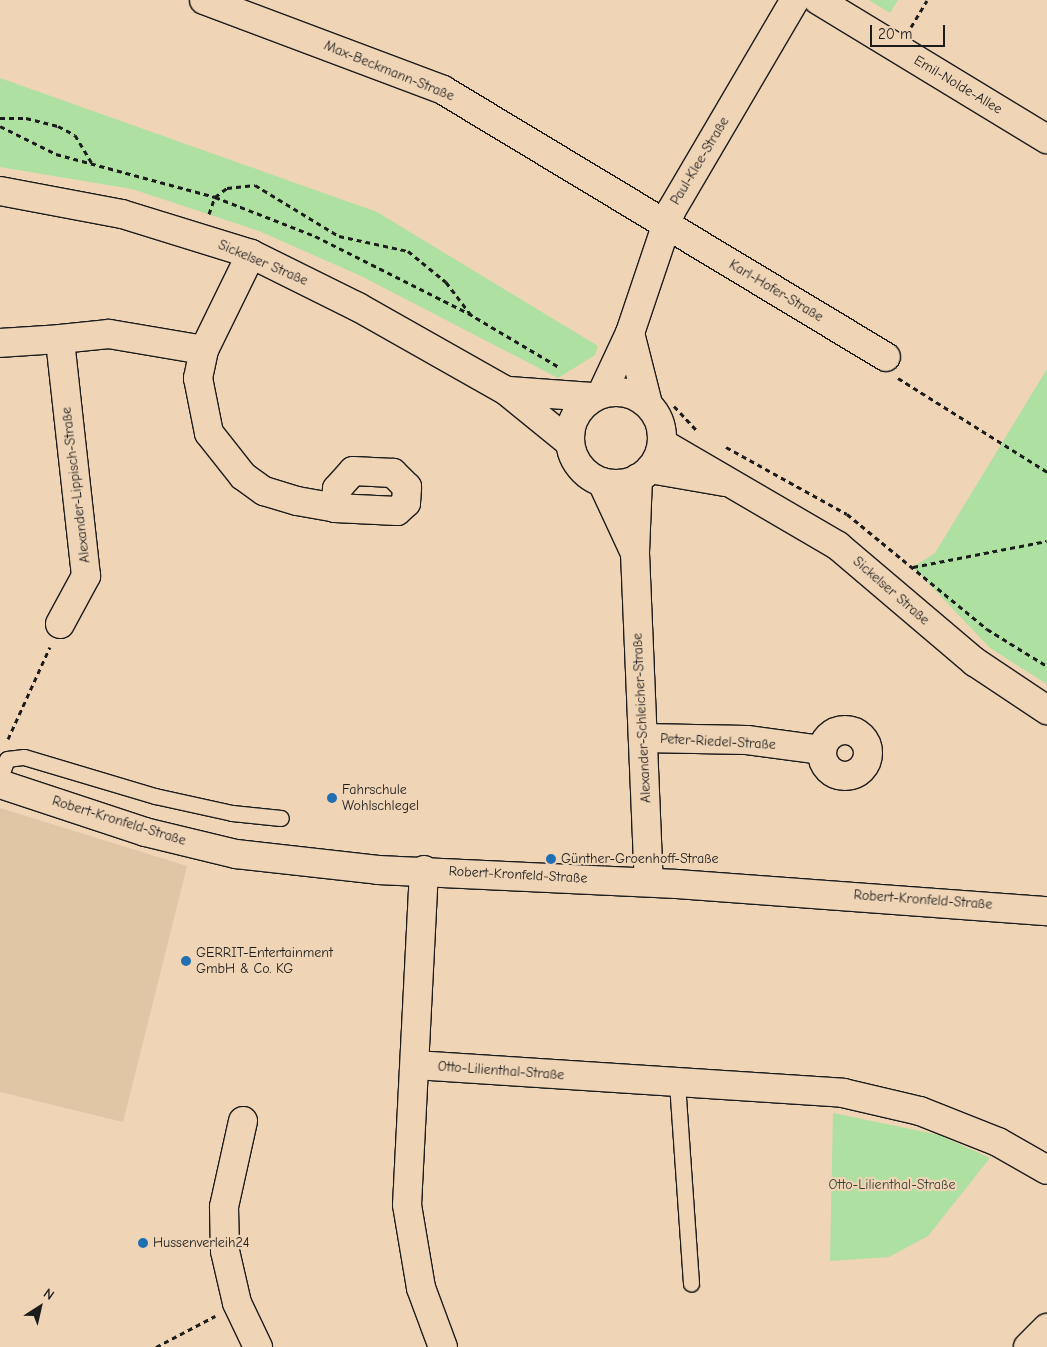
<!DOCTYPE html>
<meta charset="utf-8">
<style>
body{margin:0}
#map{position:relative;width:1047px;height:1347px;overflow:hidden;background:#efd4b6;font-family:"Comic Neue",sans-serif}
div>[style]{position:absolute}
.built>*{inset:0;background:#e0c6a5}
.green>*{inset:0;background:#ade0a1}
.path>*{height:3px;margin-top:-1.5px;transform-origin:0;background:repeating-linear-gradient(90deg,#1c1c1c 0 5px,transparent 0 9px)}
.roads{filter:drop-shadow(1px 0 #1c1c1c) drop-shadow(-1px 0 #1c1c1c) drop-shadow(0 1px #1c1c1c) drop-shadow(0 -1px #1c1c1c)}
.service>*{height:15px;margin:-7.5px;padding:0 7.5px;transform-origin:7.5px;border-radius:7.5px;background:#efd4b6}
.minor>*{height:28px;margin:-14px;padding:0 14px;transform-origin:14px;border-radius:14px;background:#efd4b6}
.minor>.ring{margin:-14px;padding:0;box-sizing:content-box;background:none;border:28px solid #efd4b6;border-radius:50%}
.tertiary>*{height:28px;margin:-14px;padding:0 14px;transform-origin:14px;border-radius:14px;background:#efd4b6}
.secondary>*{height:28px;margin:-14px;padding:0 14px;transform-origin:14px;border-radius:14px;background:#efd4b6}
.secondary>.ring{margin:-14px;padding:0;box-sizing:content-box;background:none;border:28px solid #efd4b6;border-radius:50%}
.dots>*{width:14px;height:14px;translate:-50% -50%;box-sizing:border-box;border:2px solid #efd4b6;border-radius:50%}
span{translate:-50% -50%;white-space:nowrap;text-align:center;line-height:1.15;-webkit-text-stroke:4.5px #efd4b6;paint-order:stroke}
.street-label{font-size:14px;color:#1c1c1c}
.poi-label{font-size:14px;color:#1c1c1c}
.left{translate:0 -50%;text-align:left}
.park-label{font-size:14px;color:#394337}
.north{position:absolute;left:15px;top:1282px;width:50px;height:50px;-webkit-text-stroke:4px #efd4b6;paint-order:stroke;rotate:35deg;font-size:14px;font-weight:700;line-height:20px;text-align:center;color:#1c1c1c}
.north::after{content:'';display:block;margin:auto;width:18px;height:22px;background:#1c1c1c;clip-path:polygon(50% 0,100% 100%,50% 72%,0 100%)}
.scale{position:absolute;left:870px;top:25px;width:75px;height:22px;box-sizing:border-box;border:2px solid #1c1c1c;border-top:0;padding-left:6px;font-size:15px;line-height:18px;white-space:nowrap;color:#1c1c1c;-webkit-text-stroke:4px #efd4b6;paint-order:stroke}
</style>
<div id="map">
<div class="built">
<div style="clip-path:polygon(0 808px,187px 866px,123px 1122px,0 1092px)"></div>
</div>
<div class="green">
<div style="clip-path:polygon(869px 0,898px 0,890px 13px)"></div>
<div style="clip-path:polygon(0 78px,377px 212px,598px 346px,595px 355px,558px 378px,361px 276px,259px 231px,132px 189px,0 167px)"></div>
<div style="clip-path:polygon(1047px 369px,1047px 684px,990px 648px,913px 567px,935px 553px)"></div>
<div style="clip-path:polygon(833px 1113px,939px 1135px,990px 1158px,928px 1236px,889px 1257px,830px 1261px)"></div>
</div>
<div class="path">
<div style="left:911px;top:27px;width:31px;rotate:-59deg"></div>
<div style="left:0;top:118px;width:26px"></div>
<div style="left:26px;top:118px;width:33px;rotate:14deg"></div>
<div style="left:58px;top:126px;width:19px;rotate:28deg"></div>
<div style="left:75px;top:135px;width:33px;rotate:59deg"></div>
<div style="left:0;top:126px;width:63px;rotate:26.6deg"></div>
<div style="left:56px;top:154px;width:165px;rotate:15.1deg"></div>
<div style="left:215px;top:197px;width:107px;rotate:21.3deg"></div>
<div style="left:315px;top:236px;width:171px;rotate:26.7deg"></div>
<div style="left:468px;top:313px;width:106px;rotate:30.7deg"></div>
<div style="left:209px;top:214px;width:18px;rotate:-71deg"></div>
<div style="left:215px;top:197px;width:15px;rotate:-37deg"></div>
<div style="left:227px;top:188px;width:28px;rotate:-6deg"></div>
<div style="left:255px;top:185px;width:98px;rotate:31.3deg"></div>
<div style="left:339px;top:236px;width:71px;rotate:12.3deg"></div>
<div style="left:408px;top:251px;width:49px;rotate:39.2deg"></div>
<div style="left:446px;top:282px;width:41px;rotate:52.9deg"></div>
<div style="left:898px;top:378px;width:176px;rotate:32.2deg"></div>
<div style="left:674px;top:406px;width:34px;rotate:47deg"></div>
<div style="left:726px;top:447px;width:138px;rotate:29deg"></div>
<div style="left:847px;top:514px;width:181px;rotate:39.4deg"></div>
<div style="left:987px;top:629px;width:70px;rotate:31.7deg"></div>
<div style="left:913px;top:567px;width:136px;rotate:-11deg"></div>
<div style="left:8px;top:739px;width:101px;rotate:-65.5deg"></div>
<div style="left:156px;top:1347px;width:67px;rotate:-27.7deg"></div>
</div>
<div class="roads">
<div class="service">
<div style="left:0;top:778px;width:20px;rotate:-70deg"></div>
<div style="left:7px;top:759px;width:17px;rotate:-7deg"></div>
<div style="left:24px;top:757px;width:137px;rotate:16.6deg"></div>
<div style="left:155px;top:796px;width:79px;rotate:12.4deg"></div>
<div style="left:232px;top:813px;width:49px;rotate:5.8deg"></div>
<div style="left:677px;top:1083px;width:201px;rotate:86deg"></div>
</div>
<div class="minor">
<div style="left:204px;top:0;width:255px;rotate:20.6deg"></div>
<div style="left:443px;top:90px;width:517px;rotate:31.08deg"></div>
<div style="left:818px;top:0;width:268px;rotate:31.3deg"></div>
<div style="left:251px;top:254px;width:107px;rotate:116.1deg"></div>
<div style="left:204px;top:350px;width:29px;rotate:102deg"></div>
<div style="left:198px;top:378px;width:56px;rotate:78.7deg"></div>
<div style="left:209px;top:433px;width:55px;rotate:51.7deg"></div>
<div style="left:243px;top:476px;width:26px;rotate:36deg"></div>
<div style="left:264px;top:491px;width:34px;rotate:17deg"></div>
<div style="left:297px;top:501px;width:39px;rotate:10deg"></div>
<div style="left:335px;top:508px;width:62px;rotate:2.8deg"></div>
<div style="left:397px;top:511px;width:12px;rotate:-42deg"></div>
<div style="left:406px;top:503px;width:16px;rotate:-86deg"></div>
<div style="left:407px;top:487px;width:20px;rotate:-135deg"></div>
<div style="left:393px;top:473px;width:40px;rotate:-177.1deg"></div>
<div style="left:353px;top:471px;width:24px;rotate:132deg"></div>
<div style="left:337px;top:489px;width:19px;rotate:96deg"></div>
<div style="left:630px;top:333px;width:73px;rotate:75.8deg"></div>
<div style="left:0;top:343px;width:60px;rotate:-3.8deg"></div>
<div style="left:602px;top:393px;width:66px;rotate:-65deg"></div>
<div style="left:630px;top:333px;width:129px;rotate:-71.4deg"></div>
<div style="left:671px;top:211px;width:245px;rotate:-59.6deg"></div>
<div style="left:638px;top:478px;width:75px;rotate:92.3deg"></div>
<div style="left:635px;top:553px;width:329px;rotate:87.6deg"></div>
<div style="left:602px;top:482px;width:78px;rotate:65.1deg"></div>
<div style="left:60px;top:624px;width:55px;rotate:-61.6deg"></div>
<div style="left:86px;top:576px;width:238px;rotate:-96.3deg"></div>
<div style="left:60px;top:339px;width:49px;rotate:-5.8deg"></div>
<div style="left:109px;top:334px;width:96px;rotate:9.6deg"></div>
<div class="ring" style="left:822px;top:730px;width:18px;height:18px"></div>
<div style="left:643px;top:738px;width:104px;rotate:1.1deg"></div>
<div style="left:747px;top:740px;width:76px;rotate:7.6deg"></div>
<div style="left:424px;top:870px;width:335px;rotate:92.9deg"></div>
<div style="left:407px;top:1205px;width:84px;rotate:80.4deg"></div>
<div style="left:421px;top:1288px;width:63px;rotate:69.6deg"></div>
<div style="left:415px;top:1065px;width:429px;rotate:3.7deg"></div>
<div style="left:843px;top:1093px;width:79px;rotate:13.2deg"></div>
<div style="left:920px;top:1111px;width:84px;rotate:21.7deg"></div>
<div style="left:998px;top:1142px;width:56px;rotate:29.7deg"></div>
<div style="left:243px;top:1121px;width:88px;rotate:102.5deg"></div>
<div style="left:224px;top:1207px;width:44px;rotate:88.7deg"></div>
<div style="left:225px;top:1251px;width:53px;rotate:77deg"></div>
<div style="left:237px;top:1303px;width:49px;rotate:64.5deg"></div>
<div style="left:1028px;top:1347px;width:27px;rotate:-45deg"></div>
</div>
<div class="tertiary">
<div style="left:0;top:784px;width:153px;rotate:18.3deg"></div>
<div style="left:145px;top:832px;width:94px;rotate:13.6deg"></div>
<div style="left:236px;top:854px;width:143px;rotate:6.4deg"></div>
<div style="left:378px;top:870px;width:299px;rotate:2.7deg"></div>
<div style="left:677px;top:884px;width:371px;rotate:4.2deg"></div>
</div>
<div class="secondary">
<div style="left:0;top:191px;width:124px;rotate:10.7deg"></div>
<div style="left:122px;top:214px;width:135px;rotate:17.2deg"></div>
<div style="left:251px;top:254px;width:119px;rotate:26.4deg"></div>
<div style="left:358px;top:307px;width:169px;rotate:29.5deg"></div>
<div style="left:505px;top:390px;width:82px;rotate:39.1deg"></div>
<div style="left:509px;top:391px;width:83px;rotate:4.1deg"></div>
<div class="ring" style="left:570px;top:392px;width:64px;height:64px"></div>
<div style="left:662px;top:443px;width:204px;rotate:30.3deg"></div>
<div style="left:838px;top:546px;width:180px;rotate:40.3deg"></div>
<div style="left:975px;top:662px;width:87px;rotate:33.7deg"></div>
<div style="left:650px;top:469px;width:76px;rotate:9.8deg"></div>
</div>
</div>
<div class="dots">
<div style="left:332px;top:798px;background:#1f6fb2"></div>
<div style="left:551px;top:859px;background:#1f6fb2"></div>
<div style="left:186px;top:961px;background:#1f6fb2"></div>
<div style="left:143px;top:1243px;background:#1f6fb2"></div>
</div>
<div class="street-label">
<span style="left:389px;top:71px;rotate:22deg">Max-Beckmann-Straße</span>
<span style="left:958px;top:85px;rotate:31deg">Emil-Nolde-Allee</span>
<span style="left:700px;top:161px;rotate:-59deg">Paul-Klee-Straße</span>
<span style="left:263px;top:263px;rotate:23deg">Sickelser Straße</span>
<span style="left:776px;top:291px;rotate:31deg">Karl-Hofer-Straße</span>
<span style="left:76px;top:485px;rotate:-97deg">Alexander-Lippisch-Straße</span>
<span style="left:891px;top:591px;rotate:41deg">Sickelser Straße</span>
<span style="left:642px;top:718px;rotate:-93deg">Alexander-Schleicher-Straße</span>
<span style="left:718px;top:742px;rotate:3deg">Peter-Riedel-Straße</span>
<span style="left:119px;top:821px;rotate:17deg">Robert-Kronfeld-Straße</span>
<span style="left:518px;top:875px;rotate:3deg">Robert-Kronfeld-Straße</span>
<span style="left:923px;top:900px;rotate:4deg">Robert-Kronfeld-Straße</span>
<span style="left:501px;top:1071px;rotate:4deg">Otto-Lilienthal-Straße</span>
</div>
<div class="poi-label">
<span class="left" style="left:342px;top:798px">Fahrschule<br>Wohlschlegel</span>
<span class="left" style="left:561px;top:859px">Günther-Groenhoff-Straße</span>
<span class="left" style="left:196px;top:961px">GERRIT-Entertainment<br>GmbH &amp; Co. KG</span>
<span class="left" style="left:153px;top:1243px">Hussenverleih24</span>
</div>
<div class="park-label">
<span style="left:892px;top:1185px">Otto-Lilienthal-Straße</span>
</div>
<div class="north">N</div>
<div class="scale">20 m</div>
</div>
